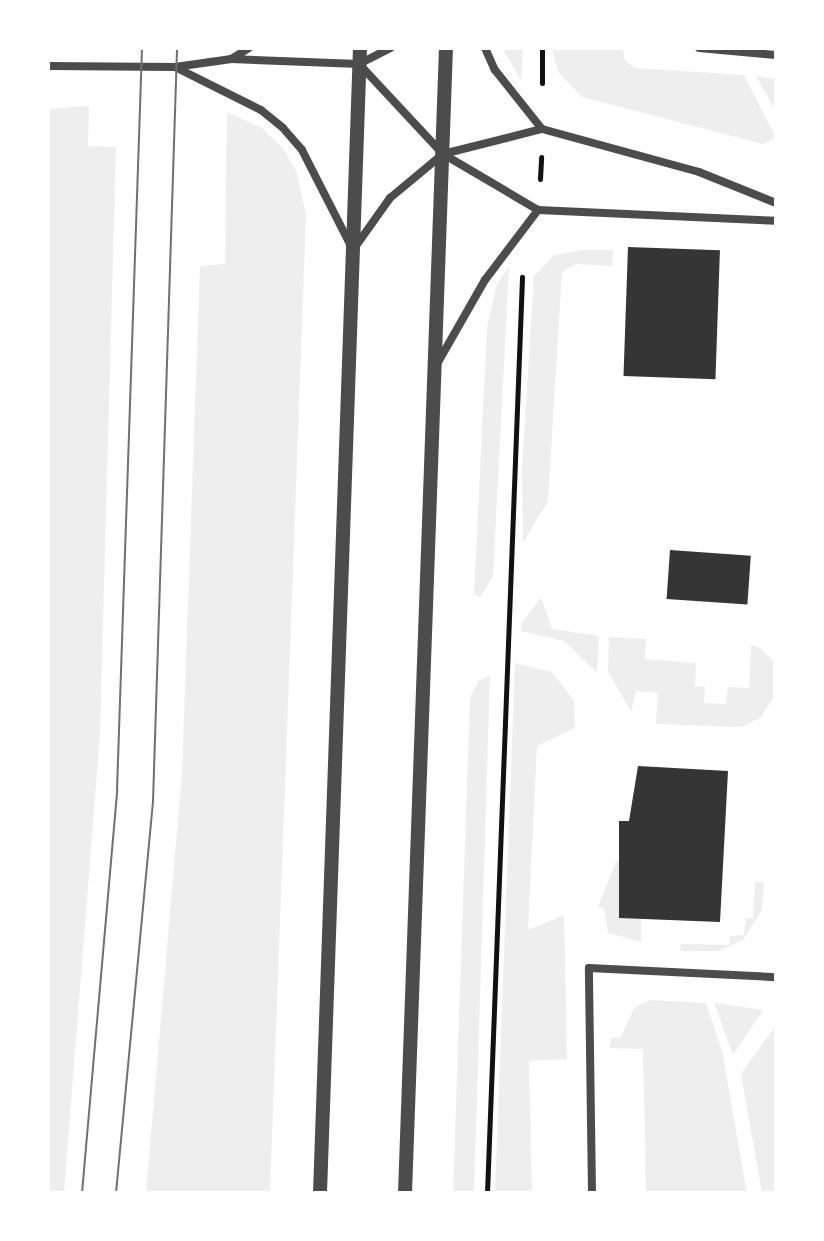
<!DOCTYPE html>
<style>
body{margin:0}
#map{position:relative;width:824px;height:1241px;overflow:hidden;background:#fff;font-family:"PT Serif",serif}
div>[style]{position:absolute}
.green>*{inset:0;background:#eee}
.building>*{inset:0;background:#353535;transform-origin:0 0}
.path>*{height:5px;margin:-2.5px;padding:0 2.5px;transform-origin:2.5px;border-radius:2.5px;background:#111}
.minor>*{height:8px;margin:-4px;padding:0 4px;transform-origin:4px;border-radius:4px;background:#4c4c4c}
.tertiary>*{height:14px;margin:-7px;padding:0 7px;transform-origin:7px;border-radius:7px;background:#4c4c4c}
.tram>*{height:2px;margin:-1px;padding:0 1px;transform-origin:1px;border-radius:1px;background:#707070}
span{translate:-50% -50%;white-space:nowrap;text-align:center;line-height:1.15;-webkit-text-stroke:6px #fff;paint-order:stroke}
.frame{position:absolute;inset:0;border:50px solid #fff;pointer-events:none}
</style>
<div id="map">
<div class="green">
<div style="clip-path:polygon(502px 48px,523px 48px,521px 80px,503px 50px)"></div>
<div style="clip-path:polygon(552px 48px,623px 48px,624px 59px,635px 68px,744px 75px,776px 138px,763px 144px,582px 97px,558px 72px)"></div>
<div style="clip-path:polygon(756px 76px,776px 79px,776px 112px)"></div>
<div style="clip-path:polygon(89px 106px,88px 146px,116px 147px,100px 733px,64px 1193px,48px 1193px,48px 109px)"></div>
<div style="clip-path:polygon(227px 112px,262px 128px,283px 148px,297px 173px,306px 215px,270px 1193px,146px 1193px,182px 773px,200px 266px,225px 264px)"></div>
<div style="clip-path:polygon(583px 250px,613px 250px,612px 266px,576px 264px,562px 272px,548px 501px,523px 543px,522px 467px,534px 276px,554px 255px)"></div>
<div style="clip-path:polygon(509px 267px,493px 577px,480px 597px,474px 595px,487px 327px,497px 284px)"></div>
<div style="clip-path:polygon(541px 597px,552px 629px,599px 636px,597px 673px,564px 641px,521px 631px,521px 624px)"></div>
<div style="clip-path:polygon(609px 637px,646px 639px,645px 659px,696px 663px,695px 686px,705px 687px,704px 703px,726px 704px,728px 687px,749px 688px,751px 645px,759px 647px,773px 661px,773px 698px,760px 718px,741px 727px,656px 724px,658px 693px,636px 691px,631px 712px,608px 671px)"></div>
<div style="clip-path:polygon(515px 663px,552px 672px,574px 701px,575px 728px,537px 746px,528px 930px,564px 915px,567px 1059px,529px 1061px,532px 1193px,495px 1193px)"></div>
<div style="clip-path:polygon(490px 675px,474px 1193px,453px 1193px,470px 698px,478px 681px)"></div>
<div style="clip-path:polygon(616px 861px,622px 862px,619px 918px,641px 919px,641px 942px,608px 933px,604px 908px,598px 907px)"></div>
<div style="clip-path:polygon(755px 882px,764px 882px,762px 910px,743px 940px,719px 951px,680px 951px,681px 944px,729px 945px,730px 936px,744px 935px,746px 918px,753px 918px)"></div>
<div style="clip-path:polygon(649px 1000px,706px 1003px,722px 1051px,747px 1193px,646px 1193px,643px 1049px,610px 1048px,611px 1038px,621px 1037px,634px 1008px)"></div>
<div style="clip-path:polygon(714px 1003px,763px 1010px,733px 1055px)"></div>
<div style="clip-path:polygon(776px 1025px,776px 1193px,762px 1193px,741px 1074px)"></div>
</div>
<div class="building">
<div style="left:628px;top:247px;width:92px;height:129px;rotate:2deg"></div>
<div style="left:670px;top:550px;width:81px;height:49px;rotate:4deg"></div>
<div style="clip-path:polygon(638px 766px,728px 771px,720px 922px,619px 918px,619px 821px,629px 821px)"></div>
</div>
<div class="path">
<div style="left:542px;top:48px;width:35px;rotate:90deg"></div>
<div style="left:540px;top:179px;width:22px;rotate:-87deg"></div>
<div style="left:487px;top:1193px;width:917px;rotate:-87.81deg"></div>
</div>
<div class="minor">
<div style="left:485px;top:48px;width:24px;rotate:66deg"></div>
<div style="left:495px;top:70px;width:75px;rotate:51.5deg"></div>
<div style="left:699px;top:48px;width:77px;rotate:5.2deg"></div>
<div style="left:233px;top:58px;width:19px;rotate:-32deg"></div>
<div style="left:360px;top:65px;width:122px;rotate:47deg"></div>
<div style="left:443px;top:154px;width:110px;rotate:30.5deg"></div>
<div style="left:538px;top:210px;width:238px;rotate:2.6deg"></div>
<div style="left:48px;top:66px;width:127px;rotate:0.5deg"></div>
<div style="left:175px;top:67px;width:57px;rotate:-8.1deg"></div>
<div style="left:231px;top:59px;width:128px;rotate:2.2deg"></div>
<div style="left:359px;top:64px;width:36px;rotate:-27deg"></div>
<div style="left:175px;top:67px;width:96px;rotate:26.6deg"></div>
<div style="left:261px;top:110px;width:28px;rotate:39deg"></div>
<div style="left:283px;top:128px;width:29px;rotate:49deg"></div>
<div style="left:302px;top:150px;width:112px;rotate:63deg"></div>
<div style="left:353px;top:250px;width:64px;rotate:-54.6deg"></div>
<div style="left:390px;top:198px;width:69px;rotate:-39.7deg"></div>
<div style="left:443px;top:154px;width:102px;rotate:-14.2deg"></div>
<div style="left:542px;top:129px;width:163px;rotate:15.3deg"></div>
<div style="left:699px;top:172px;width:83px;rotate:21.9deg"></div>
<div style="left:437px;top:364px;width:97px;rotate:-60.3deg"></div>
<div style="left:485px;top:280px;width:88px;rotate:-52.9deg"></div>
<div style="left:592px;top:1193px;width:225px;rotate:-90.8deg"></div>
<div style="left:589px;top:968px;width:187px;rotate:2.8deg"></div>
</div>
<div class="tertiary">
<div style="left:320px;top:1193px;width:1146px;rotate:-88deg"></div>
<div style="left:405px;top:1193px;width:1146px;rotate:-87.95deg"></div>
</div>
<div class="tram">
<div style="left:82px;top:1193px;width:405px;rotate:-85deg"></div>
<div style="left:117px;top:790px;width:742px;rotate:-88.07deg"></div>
<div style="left:116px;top:1193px;width:394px;rotate:-84.6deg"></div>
<div style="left:153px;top:801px;width:753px;rotate:-88.17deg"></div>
</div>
<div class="frame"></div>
</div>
